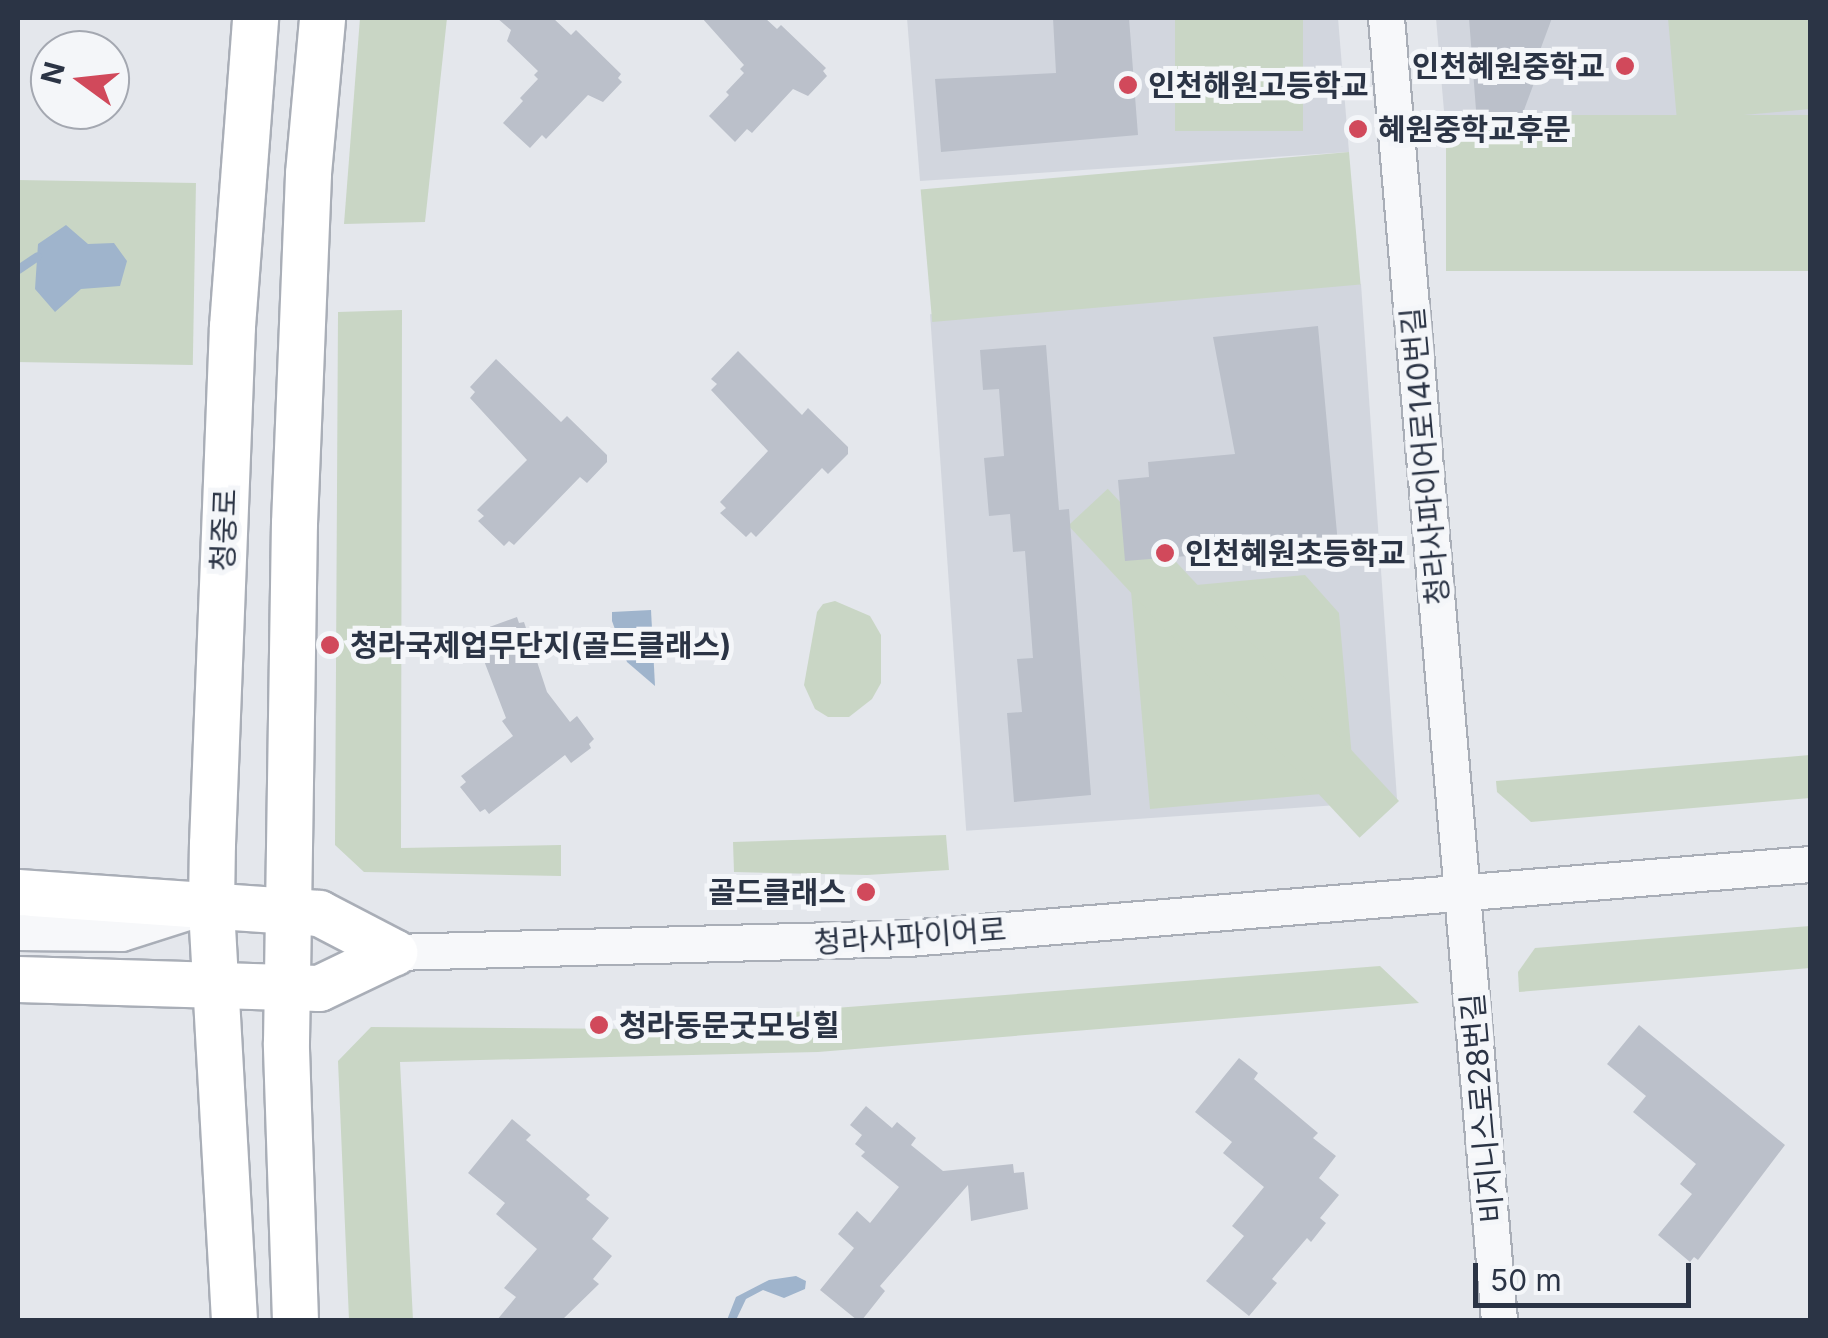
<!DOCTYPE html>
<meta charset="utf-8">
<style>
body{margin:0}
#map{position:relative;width:1828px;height:1338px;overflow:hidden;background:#e4e7ec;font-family:Inter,"Noto Sans KR",sans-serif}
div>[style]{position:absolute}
.built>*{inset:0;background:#d2d6de;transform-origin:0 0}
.green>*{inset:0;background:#c9d6c5;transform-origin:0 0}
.water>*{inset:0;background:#9fb4cc}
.stream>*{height:9px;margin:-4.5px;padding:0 4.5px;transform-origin:4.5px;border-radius:4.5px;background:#9fb4cc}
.building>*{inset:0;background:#bbc0ca}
.roads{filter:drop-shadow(2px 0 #a9aeb7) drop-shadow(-2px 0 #a9aeb7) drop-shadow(0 2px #a9aeb7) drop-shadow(0 -2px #a9aeb7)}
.minor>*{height:35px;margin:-17.5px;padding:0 17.5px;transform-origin:17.5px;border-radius:17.5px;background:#f7f8fa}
.major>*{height:45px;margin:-22.5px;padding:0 22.5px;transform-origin:22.5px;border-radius:22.5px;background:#fff}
.dots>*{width:28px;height:28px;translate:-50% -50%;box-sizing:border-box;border:5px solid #f4f6f9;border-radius:50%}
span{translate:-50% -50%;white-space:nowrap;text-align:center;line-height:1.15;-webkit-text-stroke:10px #f4f6f9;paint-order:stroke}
.poi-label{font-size:30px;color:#2b3445;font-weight:700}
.right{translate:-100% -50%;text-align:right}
.left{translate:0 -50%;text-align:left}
.street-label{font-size:30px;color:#2b3445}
.frame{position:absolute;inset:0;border:20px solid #2b3445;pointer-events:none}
.north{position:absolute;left:30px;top:30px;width:100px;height:100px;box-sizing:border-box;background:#f4f6f9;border:2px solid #a4a8b1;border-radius:50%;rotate:285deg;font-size:28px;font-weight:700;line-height:40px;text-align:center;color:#2b3445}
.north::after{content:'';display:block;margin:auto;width:35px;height:45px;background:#d1495b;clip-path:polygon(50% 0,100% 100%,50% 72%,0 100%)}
.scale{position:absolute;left:1473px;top:1263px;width:218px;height:45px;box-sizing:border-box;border:5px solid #2b3445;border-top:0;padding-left:12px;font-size:30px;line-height:35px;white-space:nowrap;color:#2b3445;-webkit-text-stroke:8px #f4f6f9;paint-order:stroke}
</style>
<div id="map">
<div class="built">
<div style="clip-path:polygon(907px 18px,1338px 18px,1349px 152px,920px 181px)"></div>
<div style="clip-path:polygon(1436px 18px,1810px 18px,1810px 115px,1447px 146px)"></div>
<div style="left:1361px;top:284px;width:518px;height:432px;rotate:86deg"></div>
</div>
<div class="green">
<div style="clip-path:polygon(360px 18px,447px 18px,425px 222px,344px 224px)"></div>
<div style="left:1175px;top:18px;width:128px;height:113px"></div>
<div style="clip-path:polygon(1668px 18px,1810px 18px,1810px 109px,1677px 121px)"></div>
<div style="left:1810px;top:115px;width:156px;height:364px;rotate:90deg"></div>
<div style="left:1349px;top:152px;width:133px;height:430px;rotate:85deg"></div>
<div style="left:18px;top:180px;width:178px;height:182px;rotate:1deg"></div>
<div style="clip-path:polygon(402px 310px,401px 848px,561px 845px,561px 876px,364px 872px,335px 845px,338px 312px)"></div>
<div style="clip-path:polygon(1305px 575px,1339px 613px,1355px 791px,1150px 809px,1131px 591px)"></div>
<div style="clip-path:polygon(835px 601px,870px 616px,881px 635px,881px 683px,872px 699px,849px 717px,828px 717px,815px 709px,804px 685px,817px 612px,823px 604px)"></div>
<div style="clip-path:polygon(1810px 755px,1810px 798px,1531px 822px,1497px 792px,1496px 781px)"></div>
<div style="left:1399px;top:801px;width:54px;height:427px;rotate:137deg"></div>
<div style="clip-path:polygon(946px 835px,949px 870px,867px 875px,734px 872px,733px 842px)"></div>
<div style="clip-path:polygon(1810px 926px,1810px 968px,1519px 992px,1518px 972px,1535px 948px)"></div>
<div style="clip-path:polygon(1380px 966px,1419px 1003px,818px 1052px,400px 1062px,413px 1320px,349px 1320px,338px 1061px,371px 1027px,638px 1029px,822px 1009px)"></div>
</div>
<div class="water">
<div style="clip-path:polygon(66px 225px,88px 244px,114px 243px,127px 261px,120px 286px,81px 289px,55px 312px,35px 289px,38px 244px)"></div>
<div style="clip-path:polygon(651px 610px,655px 686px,627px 662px,612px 621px,612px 612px)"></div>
<div style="clip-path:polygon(796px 1276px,806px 1281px,805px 1289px,784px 1298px,763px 1290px,746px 1299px,736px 1320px,727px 1320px,736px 1297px,769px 1280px)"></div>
</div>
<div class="stream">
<div style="left:18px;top:269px;width:23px;rotate:-34deg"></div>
</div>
<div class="building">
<div style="clip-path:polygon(497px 18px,553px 18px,571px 35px,576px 30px,621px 74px,618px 78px,622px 82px,603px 102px,588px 95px,546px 139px,542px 135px,530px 148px,503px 123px,523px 101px,520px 98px,538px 79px,534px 75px,538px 71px,507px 41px,511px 30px)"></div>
<div style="clip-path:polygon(702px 18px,765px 18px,777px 29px,781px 25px,826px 68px,823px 71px,827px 76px,808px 96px,793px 89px,752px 133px,747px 129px,735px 142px,709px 116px,729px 95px,726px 92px,744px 73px,740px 69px,744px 65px)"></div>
<div style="clip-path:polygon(1053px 18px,1129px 18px,1138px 135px,941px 152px,935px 79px,1056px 73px)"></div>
<div style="clip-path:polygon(1469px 18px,1552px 18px,1539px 53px,1544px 56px,1517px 129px,1476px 110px)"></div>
<div style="clip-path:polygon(1318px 326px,1338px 544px,1125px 561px,1118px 480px,1149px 477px,1148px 462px,1235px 454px,1213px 337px)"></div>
<div style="clip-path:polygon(1046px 345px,1059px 510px,1069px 509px,1091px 795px,1014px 802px,1007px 713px,1022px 712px,1017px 659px,1033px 658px,1025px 551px,1013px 552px,1010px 514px,989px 516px,984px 458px,1004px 456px,999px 389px,983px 390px,980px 350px)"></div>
<div style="clip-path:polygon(738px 351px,802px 415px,808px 408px,848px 447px,848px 454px,828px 474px,822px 468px,756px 537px,751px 532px,746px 537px,720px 513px,726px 508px,720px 502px,768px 451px,711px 390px,717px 384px,711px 379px)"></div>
<div style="clip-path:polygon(496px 359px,561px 422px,567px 416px,607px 455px,607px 462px,587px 483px,580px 477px,514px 545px,509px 541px,504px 546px,478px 521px,484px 516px,477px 510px,527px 460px,470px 398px,475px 392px,470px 387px)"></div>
<div style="clip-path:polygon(517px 617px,519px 623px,524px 622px,547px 692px,570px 722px,577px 716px,594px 739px,589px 744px,591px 748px,571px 763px,565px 755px,489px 814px,485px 809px,480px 812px,460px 787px,466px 782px,461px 776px,513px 736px,502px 721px,506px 718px,476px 640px,484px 637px,481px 630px)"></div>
<div style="clip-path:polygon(1639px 1025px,1785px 1145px,1698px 1260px,1694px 1257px,1690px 1262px,1658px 1235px,1692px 1194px,1680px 1184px,1696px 1164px,1633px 1112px,1646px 1096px,1607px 1064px)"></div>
<div style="clip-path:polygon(1239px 1058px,1258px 1073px,1254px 1079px,1318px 1133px,1313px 1138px,1336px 1156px,1319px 1178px,1339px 1195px,1320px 1218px,1326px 1223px,1311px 1242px,1307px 1238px,1272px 1279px,1277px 1283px,1249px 1316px,1206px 1281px,1244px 1236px,1232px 1226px,1264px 1187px,1223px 1153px,1232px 1142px,1195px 1112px)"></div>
<div style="clip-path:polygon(866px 1106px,892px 1128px,897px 1122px,916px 1138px,911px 1145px,943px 1171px,1013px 1164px,1014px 1173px,1024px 1172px,1028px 1209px,971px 1221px,968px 1185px,880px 1286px,885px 1291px,862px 1320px,857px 1320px,820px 1290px,854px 1248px,838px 1234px,857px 1211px,870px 1223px,899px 1187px,861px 1156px,865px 1152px,855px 1144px,862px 1135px,850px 1125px)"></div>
<div style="clip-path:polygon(512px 1119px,531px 1135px,526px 1140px,590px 1195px,586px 1199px,609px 1218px,592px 1239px,612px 1256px,593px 1279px,599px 1284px,562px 1320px,497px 1320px,516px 1297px,504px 1288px,537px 1249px,496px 1214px,505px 1203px,468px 1173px)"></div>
</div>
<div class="roads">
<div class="minor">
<div style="left:1386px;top:18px;width:1307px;rotate:85.04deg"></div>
<div style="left:18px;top:932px;width:103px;rotate:0.6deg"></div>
<div style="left:121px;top:933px;width:79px;rotate:-17.7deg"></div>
<div style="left:394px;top:952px;width:514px;rotate:-1.56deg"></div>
<div style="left:908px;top:938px;width:905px;rotate:-4.69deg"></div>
</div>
<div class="major">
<div style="left:18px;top:892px;width:302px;rotate:4deg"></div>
<div style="left:319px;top:913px;width:85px;rotate:27.5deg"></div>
<div style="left:18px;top:979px;width:301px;rotate:1.7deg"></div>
<div style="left:319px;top:988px;width:83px;rotate:-25.6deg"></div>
<div style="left:234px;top:1320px;width:416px;rotate:-93.2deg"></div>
<div style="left:211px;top:905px;width:61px;rotate:-89.1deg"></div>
<div style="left:212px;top:844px;width:518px;rotate:-87.79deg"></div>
<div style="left:232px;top:326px;width:309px;rotate:-85.7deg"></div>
<div style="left:295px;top:1320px;width:278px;rotate:-91.9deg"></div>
<div style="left:286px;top:1042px;width:519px;rotate:-89.12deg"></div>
<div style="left:294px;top:523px;width:350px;rotate:-87.7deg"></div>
<div style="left:308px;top:173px;width:156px;rotate:-84.8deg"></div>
</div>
</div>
<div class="dots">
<div style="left:1625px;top:66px;background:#d1495b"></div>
<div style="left:1128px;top:85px;background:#d1495b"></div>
<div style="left:1358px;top:129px;background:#d1495b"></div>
<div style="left:1165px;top:553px;background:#d1495b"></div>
<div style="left:330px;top:645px;background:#d1495b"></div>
<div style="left:866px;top:892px;background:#d1495b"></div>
<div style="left:599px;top:1025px;background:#d1495b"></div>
</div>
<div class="poi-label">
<span class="right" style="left:1605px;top:66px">인천혜원중학교</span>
<span class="left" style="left:1148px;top:85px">인천해원고등학교</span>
<span class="left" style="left:1378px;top:129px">혜원중학교후문</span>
<span class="left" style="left:1185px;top:553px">인천혜원초등학교</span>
<span class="left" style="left:350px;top:645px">청라국제업무단지(골드클래스)</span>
<span class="right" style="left:846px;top:892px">골드클래스</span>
<span class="left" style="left:619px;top:1025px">청라동문굿모닝힐</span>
</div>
<div class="street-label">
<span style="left:1425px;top:456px;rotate:-95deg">청라사파이어로140번길</span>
<span style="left:224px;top:530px;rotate:-88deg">청중로</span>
<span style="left:910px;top:936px;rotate:-4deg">청라사파이어로</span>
<span style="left:1482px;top:1108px;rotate:-95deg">비지니스로28번길</span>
</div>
<div class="frame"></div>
<div class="north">N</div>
<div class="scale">50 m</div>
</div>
